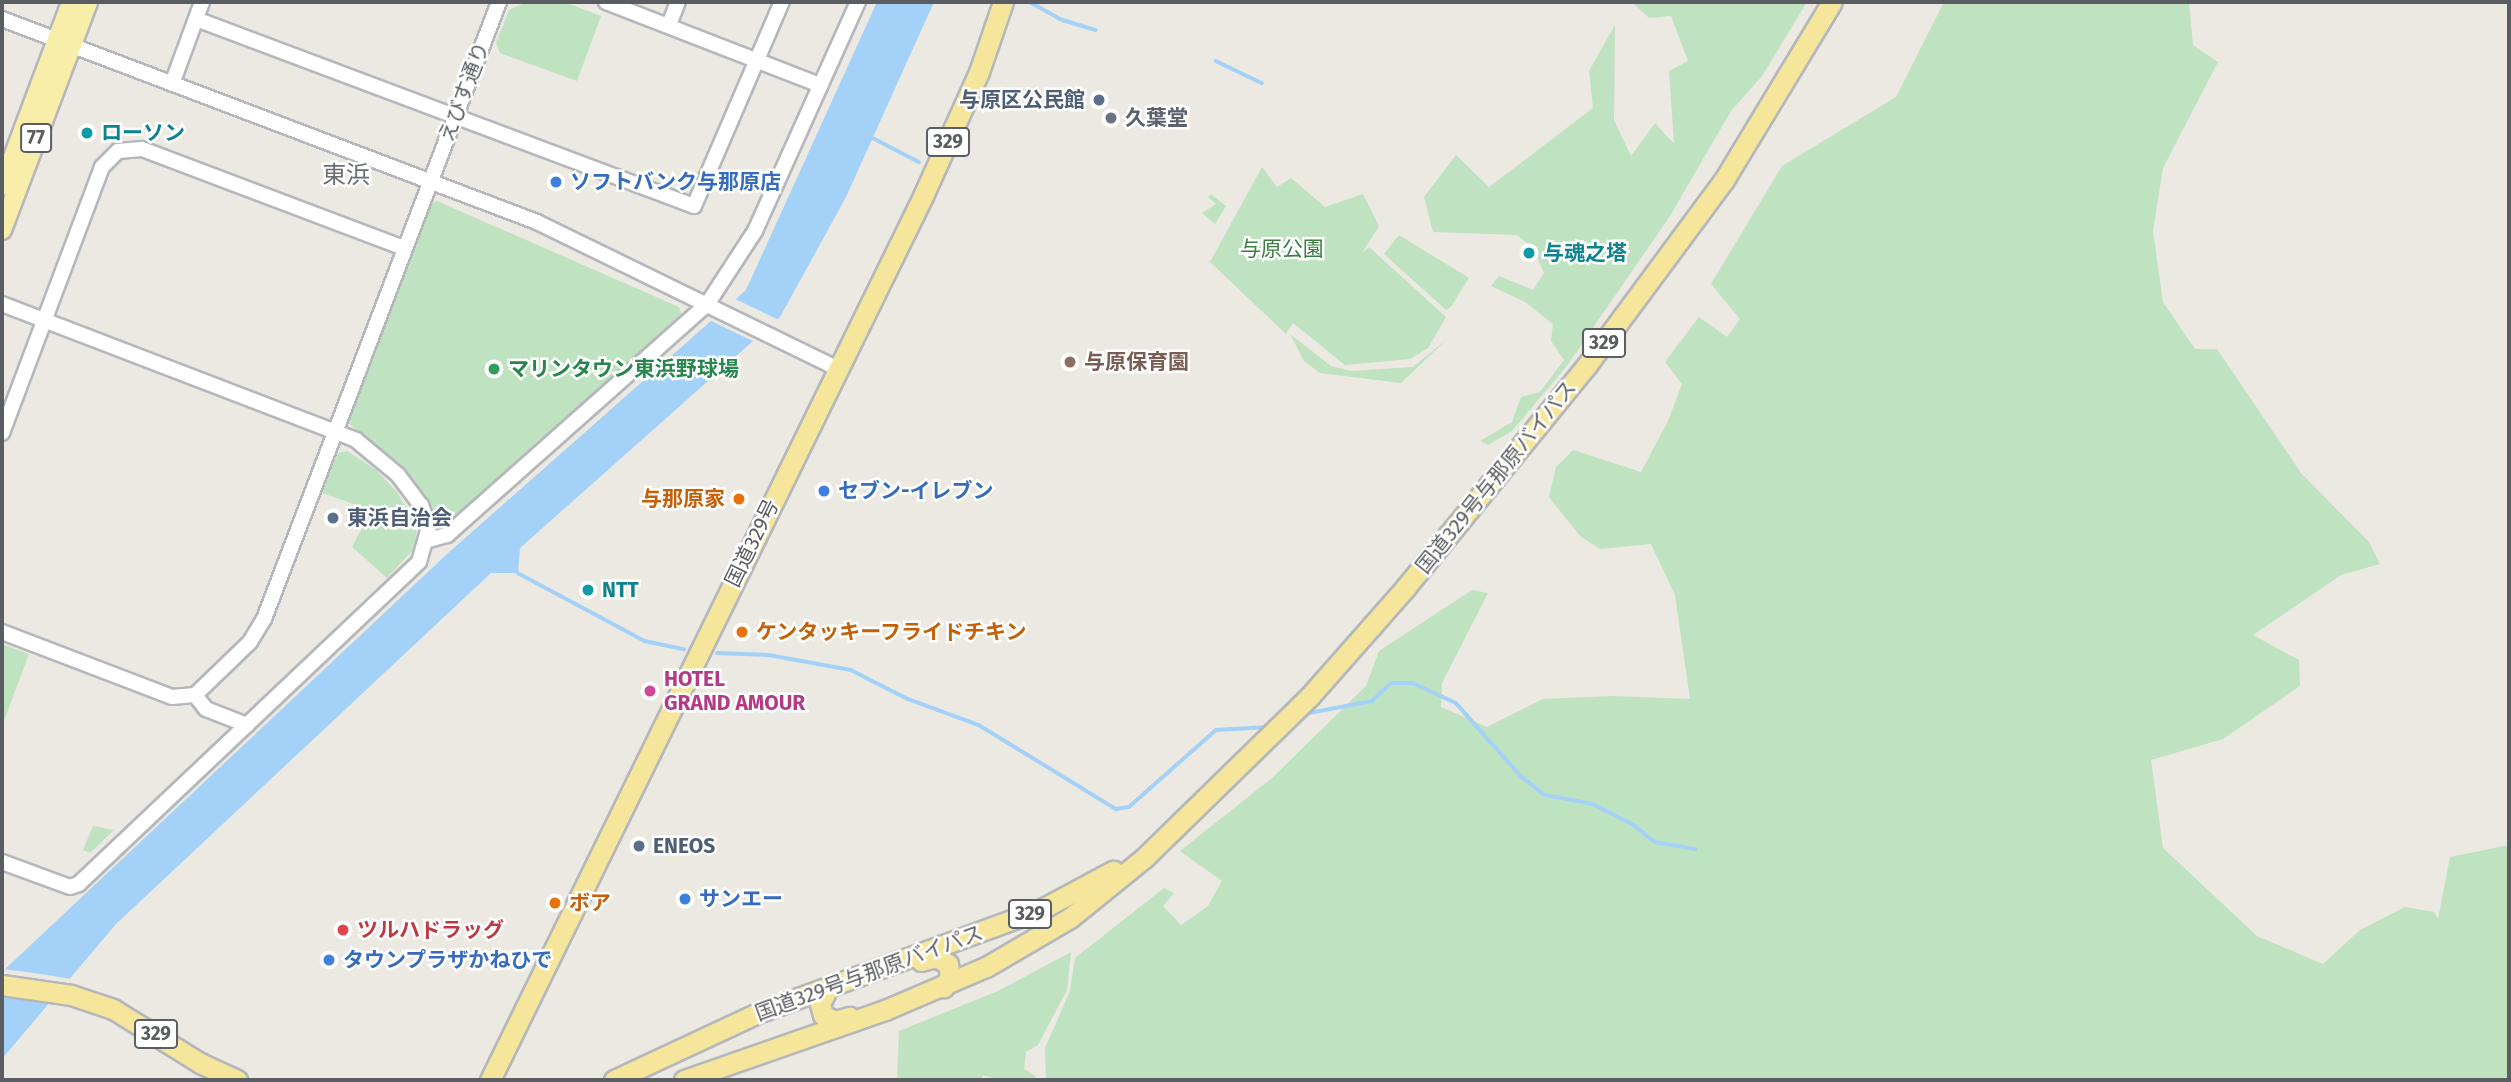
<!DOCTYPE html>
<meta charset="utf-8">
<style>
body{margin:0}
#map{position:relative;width:2511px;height:1082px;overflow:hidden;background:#ebe9e1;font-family:"Fira Sans","Noto Sans JP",sans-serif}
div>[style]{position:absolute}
.green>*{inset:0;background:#bfe2c0}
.water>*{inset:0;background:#a4d1f8}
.pier>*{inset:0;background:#ebe9e1}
.stream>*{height:3.5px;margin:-1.75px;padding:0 1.75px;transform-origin:1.75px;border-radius:1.75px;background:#a4d1f8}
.roads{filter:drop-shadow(2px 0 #b4b7bb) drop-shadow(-2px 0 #b4b7bb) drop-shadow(0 2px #b4b7bb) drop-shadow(0 -2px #b4b7bb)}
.tertiary>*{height:14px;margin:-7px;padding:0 7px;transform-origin:7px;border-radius:7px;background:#fff}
.primary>*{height:18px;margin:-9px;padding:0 9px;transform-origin:9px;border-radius:9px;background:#f8eea9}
.trunk>*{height:19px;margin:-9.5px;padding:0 9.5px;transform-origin:9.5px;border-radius:9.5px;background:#f6e69c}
.dots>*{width:19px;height:19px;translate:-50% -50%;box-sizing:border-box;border:4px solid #fff;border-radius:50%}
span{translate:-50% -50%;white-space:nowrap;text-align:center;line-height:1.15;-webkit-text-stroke:5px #fff;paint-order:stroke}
.shield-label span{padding:2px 5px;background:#fff;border:2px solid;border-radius:5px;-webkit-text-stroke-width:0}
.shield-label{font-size:19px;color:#5a5d61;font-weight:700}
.street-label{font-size:21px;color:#5a5d61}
.service-label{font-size:21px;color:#4e5e75;font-weight:700}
.right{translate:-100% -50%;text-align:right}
.left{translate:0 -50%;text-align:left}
.worship-label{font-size:21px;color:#5b616d;font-weight:700}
.culture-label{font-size:21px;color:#0d838f;font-weight:700}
.shop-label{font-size:21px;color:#366cbe;font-weight:700}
.park-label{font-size:21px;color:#3a7f40}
.education-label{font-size:21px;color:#785e54;font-weight:700}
.leisure-label{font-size:21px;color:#27864d;font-weight:700}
.food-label{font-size:21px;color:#c56008;font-weight:700}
.hotel-label{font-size:21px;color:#b23c85;font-weight:700}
.health-label{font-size:21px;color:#be3a42;font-weight:700}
.quarter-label{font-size:24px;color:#6b6e73}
.frame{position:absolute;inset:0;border:4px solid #5a5d61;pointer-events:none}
</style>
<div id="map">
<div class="green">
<div style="clip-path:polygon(527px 2px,564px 2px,601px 16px,577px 81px,500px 53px,496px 43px,509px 10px)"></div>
<div style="clip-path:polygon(1632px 2px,1807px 2px,1762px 76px,1731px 111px,1670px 216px,1566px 367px,1512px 431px,1488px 445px,1480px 441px,1512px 422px,1521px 397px,1540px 392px,1564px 360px,1551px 341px,1553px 324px,1525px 302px,1491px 286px,1499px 276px,1533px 290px,1544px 273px,1533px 248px,1517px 235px,1433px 232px,1424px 197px,1456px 155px,1489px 187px,1593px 108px,1589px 71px,1615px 25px,1614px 120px,1631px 156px,1655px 123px,1674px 144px,1669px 71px,1688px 61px,1671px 16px,1649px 18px)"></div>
<div style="clip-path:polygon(1944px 2px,2189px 2px,2193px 45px,2218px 62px,2163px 168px,2153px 231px,2163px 302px,2195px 349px,2217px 349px,2301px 473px,2369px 542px,2380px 564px,2341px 575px,2253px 635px,2299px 660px,2300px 686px,2223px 739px,2151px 760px,2163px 848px,2257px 936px,2323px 964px,2360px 930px,2405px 907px,2434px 912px,2438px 919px,2450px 857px,2509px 845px,2509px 1080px,1046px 1080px,1045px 1048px,1070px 991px,1075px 958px,1164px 888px,1174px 893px,1163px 906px,1181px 925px,1208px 906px,1222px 881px,1180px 851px,1272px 778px,1366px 686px,1379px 651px,1472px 590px,1488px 593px,1442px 683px,1441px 707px,1487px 727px,1543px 699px,1612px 696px,1690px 699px,1675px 595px,1651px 544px,1600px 549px,1580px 536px,1549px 497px,1556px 467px,1573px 450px,1641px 472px,1668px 421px,1682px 384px,1665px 362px,1699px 317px,1727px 337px,1740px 319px,1711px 284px,1782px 166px,1896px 97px)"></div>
<div style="clip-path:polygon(1262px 167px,1277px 187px,1291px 178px,1325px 207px,1363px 194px,1379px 226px,1362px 253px,1369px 247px,1446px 317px,1428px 348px,1410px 359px,1345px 365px,1293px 323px,1286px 334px,1210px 262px)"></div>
<div style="clip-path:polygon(1211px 194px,1226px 206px,1215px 224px,1202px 213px,1216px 204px,1208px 197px)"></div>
<div style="clip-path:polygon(437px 201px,679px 307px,682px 316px,442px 527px,405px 469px,347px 422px,431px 204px)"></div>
<div style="clip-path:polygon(1399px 235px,1469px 278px,1450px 308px,1446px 310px,1384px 254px)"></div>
<div style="clip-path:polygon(1290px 334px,1331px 366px,1351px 371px,1413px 367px,1447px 339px,1401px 383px,1320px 373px,1304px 361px)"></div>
<div style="clip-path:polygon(347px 451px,376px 470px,396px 491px,417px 525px,415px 548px,387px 578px,352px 547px,371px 510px,322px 493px,338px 453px)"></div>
<div style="clip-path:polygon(2px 644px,29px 654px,2px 726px)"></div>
<div style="clip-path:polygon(93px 826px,114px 830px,90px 853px,83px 850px)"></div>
<div style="clip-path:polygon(1071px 952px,1067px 990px,1038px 1045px,1026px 1052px,1024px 1069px,1036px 1076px,1034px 1080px,999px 1080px,983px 1075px,981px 1080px,897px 1080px,899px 1031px,998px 991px)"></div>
</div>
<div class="water">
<div style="clip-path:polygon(877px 2px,934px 2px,846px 197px,780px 317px,520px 548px,518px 573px,491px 573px,116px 924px,2px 1059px,2px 972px,447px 554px,746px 290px)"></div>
</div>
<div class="pier">
<div style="clip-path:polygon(735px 299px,781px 321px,757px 343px,709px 320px)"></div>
<div style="clip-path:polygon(3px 969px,34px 973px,72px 979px,53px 1003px,2px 997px)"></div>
</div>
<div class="stream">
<div style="left:1030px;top:2px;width:38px;rotate:29deg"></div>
<div style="left:1063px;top:20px;width:34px;rotate:17deg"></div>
<div style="left:1216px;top:61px;width:51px;rotate:25.6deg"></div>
<div style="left:873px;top:138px;width:52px;rotate:27.6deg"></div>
<div style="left:518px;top:573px;width:144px;rotate:28.2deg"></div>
<div style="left:645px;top:641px;width:40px;rotate:12deg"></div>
<div style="left:717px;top:653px;width:52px;rotate:2.2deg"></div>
<div style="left:769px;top:655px;width:83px;rotate:10.4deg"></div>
<div style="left:851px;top:670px;width:64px;rotate:27deg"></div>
<div style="left:908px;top:699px;width:76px;rotate:20.1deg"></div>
<div style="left:979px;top:725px;width:161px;rotate:31.5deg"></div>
<div style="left:1116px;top:809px;width:13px;rotate:-9deg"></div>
<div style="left:1129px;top:807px;width:116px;rotate:-41.5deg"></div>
<div style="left:1216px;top:730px;width:51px;rotate:-3.4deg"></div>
<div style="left:1304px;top:714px;width:69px;rotate:-10.8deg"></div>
<div style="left:1372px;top:701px;width:26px;rotate:-43deg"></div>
<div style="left:1391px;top:683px;width:22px"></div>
<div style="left:1413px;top:683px;width:47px;rotate:24.9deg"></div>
<div style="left:1456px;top:703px;width:99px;rotate:48.3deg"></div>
<div style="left:1522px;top:777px;width:29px;rotate:38deg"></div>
<div style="left:1545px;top:795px;width:49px;rotate:10.6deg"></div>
<div style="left:1593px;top:804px;width:46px;rotate:27.1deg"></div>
<div style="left:1634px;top:825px;width:27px;rotate:39deg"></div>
<div style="left:1655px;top:842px;width:41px;rotate:9.9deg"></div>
</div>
<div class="roads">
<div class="tertiary">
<div style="left:606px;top:2px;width:230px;rotate:21.2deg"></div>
<div style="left:2px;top:19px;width:572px;rotate:20.78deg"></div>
<div style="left:537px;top:222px;width:333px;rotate:26deg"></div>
<div style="left:196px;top:19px;width:532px;rotate:20.58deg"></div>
<div style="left:694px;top:206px;width:222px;rotate:-66.7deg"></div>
<div style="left:669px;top:25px;width:25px;rotate:-69deg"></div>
<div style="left:172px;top:84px;width:87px;rotate:-69.9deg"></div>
<div style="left:2px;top:304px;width:379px;rotate:21deg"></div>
<div style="left:356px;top:440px;width:55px;rotate:39.8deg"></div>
<div style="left:398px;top:475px;width:38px;rotate:53deg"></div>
<div style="left:421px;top:505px;width:23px;rotate:70deg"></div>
<div style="left:429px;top:527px;width:36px;rotate:106deg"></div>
<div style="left:419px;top:562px;width:468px;rotate:136.6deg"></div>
<div style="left:79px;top:884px;width:9px;rotate:162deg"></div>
<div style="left:70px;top:887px;width:72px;rotate:-159.8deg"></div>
<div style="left:2px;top:433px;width:284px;rotate:-69.4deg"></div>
<div style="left:102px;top:167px;width:23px;rotate:-45deg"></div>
<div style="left:118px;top:151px;width:24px;rotate:-5deg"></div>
<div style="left:142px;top:149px;width:280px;rotate:20.7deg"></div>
<div style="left:429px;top:540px;width:19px;rotate:-16deg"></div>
<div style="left:447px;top:535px;width:349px;rotate:-41.6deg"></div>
<div style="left:708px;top:303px;width:86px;rotate:-56.9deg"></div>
<div style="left:755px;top:231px;width:251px;rotate:-65.8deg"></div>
<div style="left:2px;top:632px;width:182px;rotate:20.9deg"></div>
<div style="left:172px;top:697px;width:23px;rotate:-5deg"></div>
<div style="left:195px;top:695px;width:76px;rotate:-43.9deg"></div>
<div style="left:250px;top:642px;width:27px;rotate:-59deg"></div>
<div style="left:264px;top:619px;width:660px;rotate:-69.15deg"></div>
<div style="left:195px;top:695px;width:18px;rotate:52deg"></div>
<div style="left:206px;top:709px;width:44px;rotate:21.3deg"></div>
</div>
<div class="primary">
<div style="left:2px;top:186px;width:197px;rotate:-69.4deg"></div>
<div style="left:2px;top:230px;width:244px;rotate:-69.3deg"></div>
</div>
<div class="trunk">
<div style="left:921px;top:961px;width:16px;rotate:-15deg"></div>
<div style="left:936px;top:957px;width:14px;rotate:30deg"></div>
<div style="left:948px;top:964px;width:12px;rotate:81deg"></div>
<div style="left:950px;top:976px;width:13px;rotate:119deg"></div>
<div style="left:2px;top:985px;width:70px;rotate:8.2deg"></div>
<div style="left:71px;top:995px;width:44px;rotate:18.4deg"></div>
<div style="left:113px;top:1009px;width:102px;rotate:31.8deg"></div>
<div style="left:200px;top:1063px;width:41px;rotate:24.7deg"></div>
<div style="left:828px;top:988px;width:18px;rotate:117deg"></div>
<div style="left:820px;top:1004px;width:11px;rotate:75deg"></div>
<div style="left:823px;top:1015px;width:13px;rotate:27deg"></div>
<div style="left:835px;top:1021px;width:15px;rotate:-16deg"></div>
<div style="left:490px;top:1080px;width:984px;rotate:-63.9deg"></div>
<div style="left:923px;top:196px;width:136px;rotate:-65.7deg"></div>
<div style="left:979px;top:72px;width:74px;rotate:-71.1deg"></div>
<div style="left:614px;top:1080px;width:161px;rotate:-25deg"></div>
<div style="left:760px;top:1012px;width:300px;rotate:-20.1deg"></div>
<div style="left:1042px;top:909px;width:81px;rotate:-28.2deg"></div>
<div style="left:684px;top:1080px;width:213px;rotate:-19.2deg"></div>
<div style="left:885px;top:1010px;width:110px;rotate:-23.1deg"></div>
<div style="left:986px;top:967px;width:97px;rotate:-30.3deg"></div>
<div style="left:1070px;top:918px;width:95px;rotate:-39deg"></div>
<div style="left:1144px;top:858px;width:232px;rotate:-44.3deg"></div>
<div style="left:1310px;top:696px;width:145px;rotate:-48.6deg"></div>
<div style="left:1406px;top:587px;width:286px;rotate:-50.8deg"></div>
<div style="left:1587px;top:365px;width:230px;rotate:-53.5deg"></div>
<div style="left:1724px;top:180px;width:208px;rotate:-58.8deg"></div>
</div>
</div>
<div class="dots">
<div style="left:1099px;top:100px;background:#5c6f8a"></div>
<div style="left:1111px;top:118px;background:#6b7280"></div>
<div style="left:87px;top:133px;background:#0f9aa8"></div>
<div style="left:556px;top:182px;background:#3f7fe0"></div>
<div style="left:1529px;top:253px;background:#0f9aa8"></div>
<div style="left:1070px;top:362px;background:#8d6e63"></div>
<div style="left:494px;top:369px;background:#2e9e5b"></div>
<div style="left:824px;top:491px;background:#3f7fe0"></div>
<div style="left:739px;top:499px;background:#e8710a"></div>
<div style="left:333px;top:518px;background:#5c6f8a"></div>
<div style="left:588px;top:590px;background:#0f9aa8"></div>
<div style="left:742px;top:632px;background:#e8710a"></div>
<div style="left:650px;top:691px;background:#d1479c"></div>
<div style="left:639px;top:846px;background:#5c6f8a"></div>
<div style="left:685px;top:899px;background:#3f7fe0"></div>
<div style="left:555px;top:903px;background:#e8710a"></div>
<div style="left:343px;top:930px;background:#e0444e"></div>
<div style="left:329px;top:960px;background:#3f7fe0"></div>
</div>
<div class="shield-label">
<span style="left:36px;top:138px">77</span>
<span style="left:948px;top:142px">329</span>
<span style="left:1604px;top:343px">329</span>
<span style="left:1030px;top:914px">329</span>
<span style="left:156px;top:1034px">329</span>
</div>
<div class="street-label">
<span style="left:464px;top:92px;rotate:-69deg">えびす通り</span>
<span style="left:1496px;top:477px;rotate:-51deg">国道329号与那原バイパス</span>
<span style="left:752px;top:543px;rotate:-64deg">国道329号</span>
<span style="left:869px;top:973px;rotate:-20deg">国道329号与那原バイパス</span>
</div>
<div class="service-label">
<span class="right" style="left:1085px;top:100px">与原区公民館</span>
<span class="left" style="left:347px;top:518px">東浜自治会</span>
<span class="left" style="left:653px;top:846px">ENEOS</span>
</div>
<div class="worship-label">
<span class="left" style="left:1125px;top:118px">久葉堂</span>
</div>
<div class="culture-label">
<span class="left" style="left:101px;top:133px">ローソン</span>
<span class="left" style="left:1543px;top:253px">与魂之塔</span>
<span class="left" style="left:602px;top:590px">NTT</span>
</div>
<div class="shop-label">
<span class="left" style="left:570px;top:182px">ソフトバンク与那原店</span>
<span class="left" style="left:838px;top:491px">セブン-イレブン</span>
<span class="left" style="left:699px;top:899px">サンエー</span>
<span class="left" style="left:343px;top:960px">タウンプラザかねひで</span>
</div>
<div class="park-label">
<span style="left:1282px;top:249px">与原公園</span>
</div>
<div class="education-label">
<span class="left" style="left:1084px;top:362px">与原保育園</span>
</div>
<div class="leisure-label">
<span class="left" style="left:508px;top:369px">マリンタウン東浜野球場</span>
</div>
<div class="food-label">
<span class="right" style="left:725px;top:499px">与那原家</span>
<span class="left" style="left:756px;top:632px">ケンタッキーフライドチキン</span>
<span class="left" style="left:569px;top:903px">ボア</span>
</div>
<div class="hotel-label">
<span class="left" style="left:664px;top:691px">HOTEL<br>GRAND AMOUR</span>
</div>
<div class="health-label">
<span class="left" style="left:357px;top:930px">ツルハドラッグ</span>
</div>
<div class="quarter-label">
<span style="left:346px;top:176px">東浜</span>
</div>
<div class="frame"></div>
</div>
